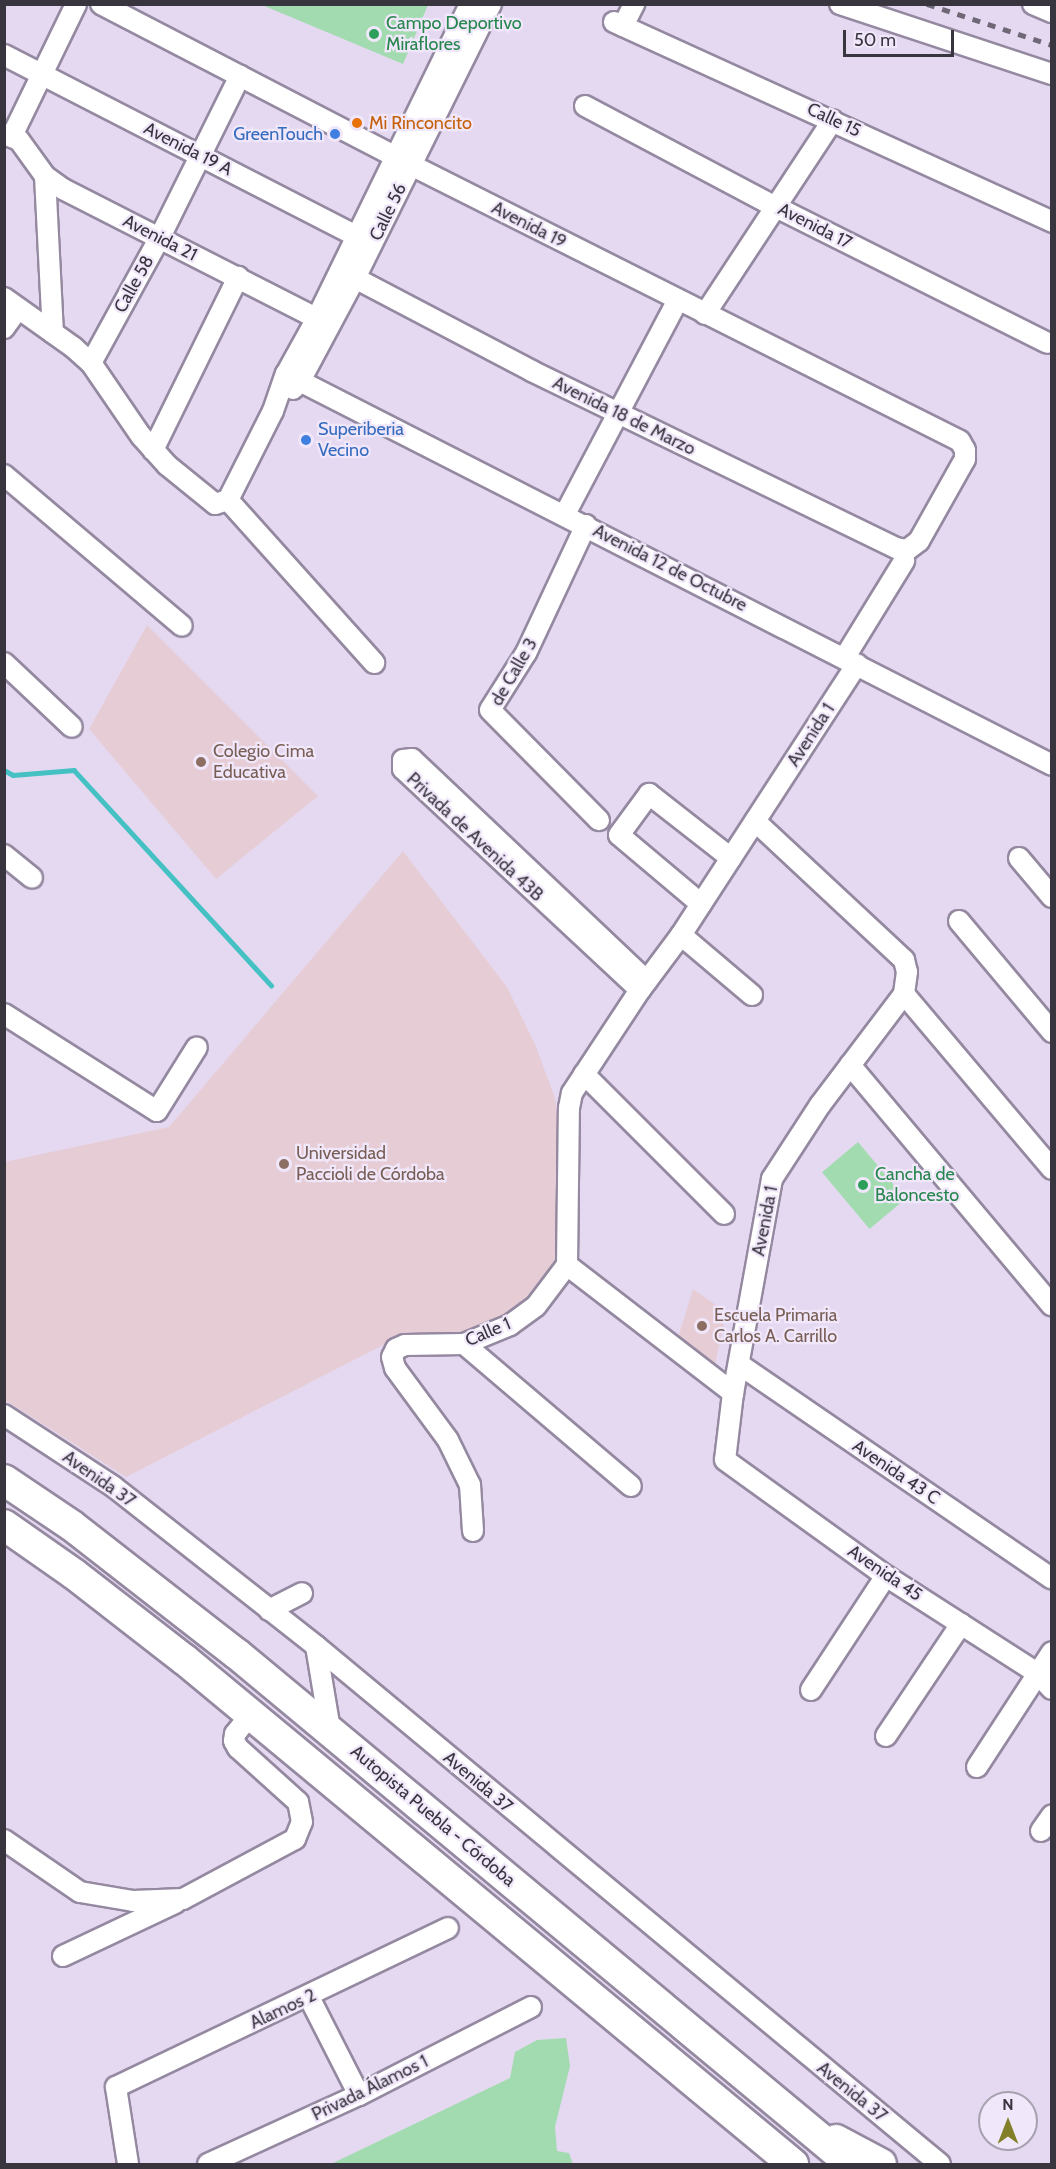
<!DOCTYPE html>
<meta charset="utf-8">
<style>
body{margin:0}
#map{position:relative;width:1056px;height:2169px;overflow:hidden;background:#e5d9f2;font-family:Cabin,sans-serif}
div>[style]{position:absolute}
.education>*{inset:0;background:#e6cdd5}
.green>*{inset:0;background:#a3dbb0;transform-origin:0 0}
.stream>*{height:4.5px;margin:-2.25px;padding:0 2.25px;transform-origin:2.25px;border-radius:2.25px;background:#45c1c4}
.roads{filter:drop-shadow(2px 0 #9489a0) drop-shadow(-2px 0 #9489a0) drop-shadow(0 2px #9489a0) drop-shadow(0 -2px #9489a0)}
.minor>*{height:20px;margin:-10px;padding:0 10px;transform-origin:10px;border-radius:10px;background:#fff}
.highway>*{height:30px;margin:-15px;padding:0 15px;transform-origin:15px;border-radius:15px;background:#fff}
.rail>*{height:4.5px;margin-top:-2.25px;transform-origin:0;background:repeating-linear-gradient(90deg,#6e6775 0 8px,transparent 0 16px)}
.dots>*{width:16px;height:16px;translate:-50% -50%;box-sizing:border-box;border:3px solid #f1e7fb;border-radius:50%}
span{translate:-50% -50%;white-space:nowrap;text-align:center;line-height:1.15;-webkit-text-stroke:4.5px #f1e7fb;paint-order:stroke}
.leisure-label{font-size:18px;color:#27864d}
.left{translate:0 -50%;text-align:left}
.street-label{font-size:18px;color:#39353e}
.food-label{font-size:18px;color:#c56008}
.shop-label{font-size:18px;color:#366cbe}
.right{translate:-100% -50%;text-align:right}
.education-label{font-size:18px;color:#785e54}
.frame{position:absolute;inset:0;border:6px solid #39353e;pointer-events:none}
.north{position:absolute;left:978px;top:2091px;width:60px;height:60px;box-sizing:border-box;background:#f1e7fb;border:2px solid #a7a0af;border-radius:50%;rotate:0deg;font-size:16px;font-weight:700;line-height:24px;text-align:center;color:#39353e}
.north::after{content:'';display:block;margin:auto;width:21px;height:27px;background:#818028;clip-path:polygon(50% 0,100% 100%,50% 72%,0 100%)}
.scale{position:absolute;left:843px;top:30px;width:111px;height:27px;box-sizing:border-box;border:3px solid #39353e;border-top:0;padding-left:8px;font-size:18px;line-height:21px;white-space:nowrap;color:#39353e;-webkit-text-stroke:4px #f1e7fb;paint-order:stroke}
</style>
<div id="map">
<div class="education">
<div style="clip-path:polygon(147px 625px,318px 796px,216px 879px,89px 729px)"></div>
<div style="clip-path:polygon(403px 851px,507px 987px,535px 1044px,555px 1098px,563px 1165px,557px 1275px,524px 1310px,468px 1335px,389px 1342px,126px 1477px,5px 1400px,4px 1162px,169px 1127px)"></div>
<div style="clip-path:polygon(693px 1289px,726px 1312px,714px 1370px,677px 1341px)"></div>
</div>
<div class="green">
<div style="clip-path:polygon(262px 5px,428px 5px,403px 64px)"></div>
<div style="left:858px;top:1142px;width:74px;height:47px;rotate:50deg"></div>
<div style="clip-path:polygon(566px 2038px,570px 2066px,555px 2127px,557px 2151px,569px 2153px,573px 2164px,331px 2164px,510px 2078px,515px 2052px,537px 2040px)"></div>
</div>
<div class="stream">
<div style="left:4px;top:770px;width:10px;rotate:29deg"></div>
<div style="left:13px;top:775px;width:61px;rotate:-4.7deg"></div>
<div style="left:74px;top:770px;width:292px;rotate:47.5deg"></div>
</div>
<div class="roads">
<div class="minor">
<div style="left:101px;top:4px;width:349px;rotate:27.4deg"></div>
<div style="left:411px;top:165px;width:614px;rotate:26.69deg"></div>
<div style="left:960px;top:441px;width:10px;rotate:61deg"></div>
<div style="left:965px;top:450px;width:9px;rotate:90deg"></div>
<div style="left:965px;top:459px;width:94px;rotate:119.3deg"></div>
<div style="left:919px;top:541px;width:15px;rotate:143deg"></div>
<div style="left:907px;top:550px;width:11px;rotate:-170deg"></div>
<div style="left:896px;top:548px;width:405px;rotate:-154.1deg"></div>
<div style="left:532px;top:371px;width:200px;rotate:-152.3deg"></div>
<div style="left:840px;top:4px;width:223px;rotate:18.3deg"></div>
<div style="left:1033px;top:4px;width:21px;rotate:23deg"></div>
<div style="left:614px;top:22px;width:482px;rotate:24.5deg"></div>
<div style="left:623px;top:26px;width:25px;rotate:-63deg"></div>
<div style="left:4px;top:55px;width:409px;rotate:27.2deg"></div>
<div style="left:585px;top:106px;width:216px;rotate:27.9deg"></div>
<div style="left:776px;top:207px;width:303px;rotate:26.6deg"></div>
<div style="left:4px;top:134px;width:16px;rotate:22deg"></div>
<div style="left:19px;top:140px;width:44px;rotate:54.2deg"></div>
<div style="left:45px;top:176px;width:22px;rotate:36deg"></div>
<div style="left:63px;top:189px;width:297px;rotate:27deg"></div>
<div style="left:12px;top:136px;width:147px;rotate:-64.1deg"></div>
<div style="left:45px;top:176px;width:157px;rotate:87.1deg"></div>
<div style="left:4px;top:298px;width:85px;rotate:35.4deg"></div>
<div style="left:73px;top:347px;width:24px;rotate:42deg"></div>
<div style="left:91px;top:363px;width:88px;rotate:55.6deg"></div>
<div style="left:141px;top:436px;width:39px;rotate:48deg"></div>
<div style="left:167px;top:465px;width:62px;rotate:39.1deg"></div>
<div style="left:215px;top:504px;width:14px;rotate:-17deg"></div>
<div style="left:705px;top:314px;width:232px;rotate:-56.6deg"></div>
<div style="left:4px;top:328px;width:24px;rotate:-54deg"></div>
<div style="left:91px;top:363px;width:144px;rotate:-61.3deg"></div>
<div style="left:160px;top:237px;width:180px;rotate:-63.6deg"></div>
<div style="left:286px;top:374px;width:860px;rotate:27.04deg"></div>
<div style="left:293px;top:389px;width:11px;rotate:-49deg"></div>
<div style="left:300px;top:381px;width:117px;rotate:-61.9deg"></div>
<div style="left:355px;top:278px;width:306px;rotate:-63.6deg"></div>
<div style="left:153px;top:450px;width:193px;rotate:-63.8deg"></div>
<div style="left:4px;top:475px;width:233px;rotate:40.3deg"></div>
<div style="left:228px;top:500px;width:100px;rotate:-63.2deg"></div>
<div style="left:273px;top:411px;width:39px;rotate:-71deg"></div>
<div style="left:286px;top:374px;width:64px;rotate:-61deg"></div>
<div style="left:317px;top:318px;width:349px;rotate:-64deg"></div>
<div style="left:228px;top:500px;width:219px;rotate:48.1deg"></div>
<div style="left:565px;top:514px;width:242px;rotate:-62.2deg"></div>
<div style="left:586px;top:525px;width:141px;rotate:115.1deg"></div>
<div style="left:526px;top:653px;width:67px;rotate:122.3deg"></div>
<div style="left:490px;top:710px;width:155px;rotate:45.3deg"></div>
<div style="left:845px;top:657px;width:113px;rotate:-58.4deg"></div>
<div style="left:4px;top:663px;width:93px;rotate:43.3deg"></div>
<div style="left:755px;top:821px;width:204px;rotate:43deg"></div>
<div style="left:904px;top:960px;width:12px;rotate:76deg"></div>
<div style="left:907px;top:972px;width:22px;rotate:98deg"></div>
<div style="left:904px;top:994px;width:139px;rotate:127.1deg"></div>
<div style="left:820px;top:1105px;width:88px;rotate:123deg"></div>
<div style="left:772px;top:1179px;width:218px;rotate:100.3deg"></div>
<div style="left:733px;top:1393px;width:67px;rotate:96.8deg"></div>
<div style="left:725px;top:1460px;width:198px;rotate:35.8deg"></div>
<div style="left:886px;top:1576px;width:179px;rotate:32.7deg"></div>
<div style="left:1037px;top:1673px;width:22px;rotate:47deg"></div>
<div style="left:4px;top:855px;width:36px;rotate:39deg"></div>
<div style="left:1019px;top:858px;width:51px;rotate:49.8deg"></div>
<div style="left:701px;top:904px;width:107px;rotate:-139.9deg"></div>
<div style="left:619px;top:835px;width:51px;rotate:-53.8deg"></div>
<div style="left:649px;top:794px;width:104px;rotate:38deg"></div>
<div style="left:959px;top:921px;width:145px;rotate:50deg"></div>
<div style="left:681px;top:935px;width:93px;rotate:40.2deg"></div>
<div style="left:640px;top:990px;width:324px;rotate:-137deg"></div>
<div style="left:403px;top:769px;width:9px;rotate:-90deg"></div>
<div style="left:403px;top:760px;width:9px;rotate:-6deg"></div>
<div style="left:412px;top:759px;width:323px;rotate:43.4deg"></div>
<div style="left:904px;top:994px;width:229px;rotate:49.8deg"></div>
<div style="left:4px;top:1014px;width:181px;rotate:32.4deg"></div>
<div style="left:157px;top:1111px;width:75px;rotate:-58deg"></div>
<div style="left:850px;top:1065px;width:314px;rotate:50deg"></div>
<div style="left:584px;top:1074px;width:198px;rotate:45deg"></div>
<div style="left:567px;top:1265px;width:210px;rotate:37.6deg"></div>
<div style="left:464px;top:1344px;width:219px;rotate:40.4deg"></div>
<div style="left:740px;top:1365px;width:378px;rotate:34.4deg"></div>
<div style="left:4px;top:1415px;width:131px;rotate:33.2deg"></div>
<div style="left:114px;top:1487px;width:257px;rotate:38.2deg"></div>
<div style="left:316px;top:1646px;width:811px;rotate:39.7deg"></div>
<div style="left:473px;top:1531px;width:46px;rotate:-93.7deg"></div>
<div style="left:470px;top:1485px;width:50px;rotate:-116.1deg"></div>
<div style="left:448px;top:1440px;width:89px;rotate:-126.4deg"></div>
<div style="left:395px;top:1368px;width:11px;rotate:-105deg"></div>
<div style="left:392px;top:1357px;width:9px;rotate:-63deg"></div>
<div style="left:396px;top:1349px;width:10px;rotate:-24deg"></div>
<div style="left:405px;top:1345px;width:59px;rotate:-1deg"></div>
<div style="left:464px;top:1344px;width:50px;rotate:-22.4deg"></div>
<div style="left:510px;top:1325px;width:32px;rotate:-36deg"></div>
<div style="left:536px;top:1306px;width:51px;rotate:-52.9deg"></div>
<div style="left:567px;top:1265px;width:157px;rotate:-89.3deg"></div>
<div style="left:569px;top:1108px;width:15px;rotate:-79deg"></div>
<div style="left:572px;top:1093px;width:123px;rotate:-56.6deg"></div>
<div style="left:640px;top:990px;width:69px;rotate:-53.3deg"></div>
<div style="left:681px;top:935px;width:323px;rotate:-57deg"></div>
<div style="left:269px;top:1610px;width:37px;rotate:-27deg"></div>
<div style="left:316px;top:1646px;width:85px;rotate:80.5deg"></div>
<div style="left:811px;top:1690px;width:136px;rotate:-56.7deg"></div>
<div style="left:886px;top:1736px;width:135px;rotate:-56.2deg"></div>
<div style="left:977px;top:1767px;width:137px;rotate:-56.9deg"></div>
<div style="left:1041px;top:1831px;width:19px;rotate:-55deg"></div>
<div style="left:4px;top:1840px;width:92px;rotate:34.4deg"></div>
<div style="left:80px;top:1892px;width:54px;rotate:9.6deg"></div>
<div style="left:133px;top:1901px;width:50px;rotate:-2.3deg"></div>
<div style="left:183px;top:1899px;width:127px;rotate:-28.2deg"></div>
<div style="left:295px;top:1839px;width:18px;rotate:-68deg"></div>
<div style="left:302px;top:1822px;width:20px;rotate:-101deg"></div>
<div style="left:298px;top:1802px;width:81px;rotate:-138deg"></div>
<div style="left:238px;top:1748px;width:8px;rotate:-120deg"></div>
<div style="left:234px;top:1741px;width:7px;rotate:-82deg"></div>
<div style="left:235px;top:1734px;width:26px;rotate:-51deg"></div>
<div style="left:63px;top:1956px;width:124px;rotate:-25.3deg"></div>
<div style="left:309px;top:1997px;width:110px;rotate:63deg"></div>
<div style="left:128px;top:2164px;width:78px;rotate:-98.9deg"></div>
<div style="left:116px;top:2087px;width:368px;rotate:-25.6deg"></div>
<div style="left:208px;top:2164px;width:166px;rotate:-24.6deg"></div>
<div style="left:359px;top:2095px;width:193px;rotate:-27.1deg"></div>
</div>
<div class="highway">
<div style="left:4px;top:1480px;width:81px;rotate:33.9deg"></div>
<div style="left:71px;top:1525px;width:210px;rotate:37.9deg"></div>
<div style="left:237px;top:1654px;width:798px;rotate:39.71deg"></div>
<div style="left:4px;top:1525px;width:85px;rotate:35deg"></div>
<div style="left:74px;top:1574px;width:140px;rotate:37.8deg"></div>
<div style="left:185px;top:1660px;width:790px;rotate:39.66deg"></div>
<div style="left:836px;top:2140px;width:51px;rotate:28.1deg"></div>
</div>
</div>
<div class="rail">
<div style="left:927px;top:4px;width:132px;rotate:18.2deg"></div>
</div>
<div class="dots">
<div style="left:374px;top:34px;background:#2e9e5b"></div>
<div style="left:357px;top:123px;background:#e8710a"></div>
<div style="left:335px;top:134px;background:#3f7fe0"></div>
<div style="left:306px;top:440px;background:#3f7fe0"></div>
<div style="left:201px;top:762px;background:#8d6e63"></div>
<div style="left:284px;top:1164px;background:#8d6e63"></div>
<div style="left:863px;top:1185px;background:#2e9e5b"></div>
<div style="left:702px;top:1326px;background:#8d6e63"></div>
</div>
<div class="leisure-label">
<span class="left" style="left:386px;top:34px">Campo Deportivo<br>Miraflores</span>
<span class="left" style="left:875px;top:1185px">Cancha de<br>Baloncesto</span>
</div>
<div class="street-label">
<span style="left:834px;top:120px;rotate:25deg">Calle 15</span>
<span style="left:188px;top:149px;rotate:27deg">Avenida 19 A</span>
<span style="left:388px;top:212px;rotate:-64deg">Calle 56</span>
<span style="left:529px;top:225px;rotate:27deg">Avenida 19</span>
<span style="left:815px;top:226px;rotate:27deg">Avenida 17</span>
<span style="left:160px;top:238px;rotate:27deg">Avenida 21</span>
<span style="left:134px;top:284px;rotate:-61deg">Calle 58</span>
<span style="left:624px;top:416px;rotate:26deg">Avenida 18 de Marzo</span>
<span style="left:670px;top:568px;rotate:27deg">Avenida 12 de Octubre</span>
<span style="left:514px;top:672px;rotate:-60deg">de Calle 3</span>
<span style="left:811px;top:735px;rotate:-57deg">Avenida 1</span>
<span style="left:475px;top:837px;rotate:43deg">Privada de Avenida 43B</span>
<span style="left:765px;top:1221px;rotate:-79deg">Avenida 1</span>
<span style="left:488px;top:1332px;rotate:-23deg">Calle 1</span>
<span style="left:896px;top:1472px;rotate:34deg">Avenida 43 C</span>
<span style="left:99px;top:1479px;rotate:35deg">Avenida 37</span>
<span style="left:885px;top:1573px;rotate:34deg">Avenida 45</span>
<span style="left:478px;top:1782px;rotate:40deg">Avenida 37</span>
<span style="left:433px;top:1816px;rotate:40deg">Autopista Puebla - Córdoba</span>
<span style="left:283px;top:2009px;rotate:-25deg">Alamos 2</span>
<span style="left:370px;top:2088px;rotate:-26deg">Privada Álamos 1</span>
<span style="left:852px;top:2092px;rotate:39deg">Avenida 37</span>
</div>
<div class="food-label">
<span class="left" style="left:369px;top:123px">Mi Rinconcito</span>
</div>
<div class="shop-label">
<span class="right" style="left:323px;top:134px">GreenTouch</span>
<span class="left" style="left:318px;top:440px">Superiberia<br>Vecino</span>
</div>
<div class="education-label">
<span class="left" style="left:213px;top:762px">Colegio Cima<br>Educativa</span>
<span class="left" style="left:296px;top:1164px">Universidad<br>Paccioli de Córdoba</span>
<span class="left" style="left:714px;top:1326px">Escuela Primaria<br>Carlos A. Carrillo</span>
</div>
<div class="frame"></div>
<div class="north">N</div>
<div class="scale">50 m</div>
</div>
